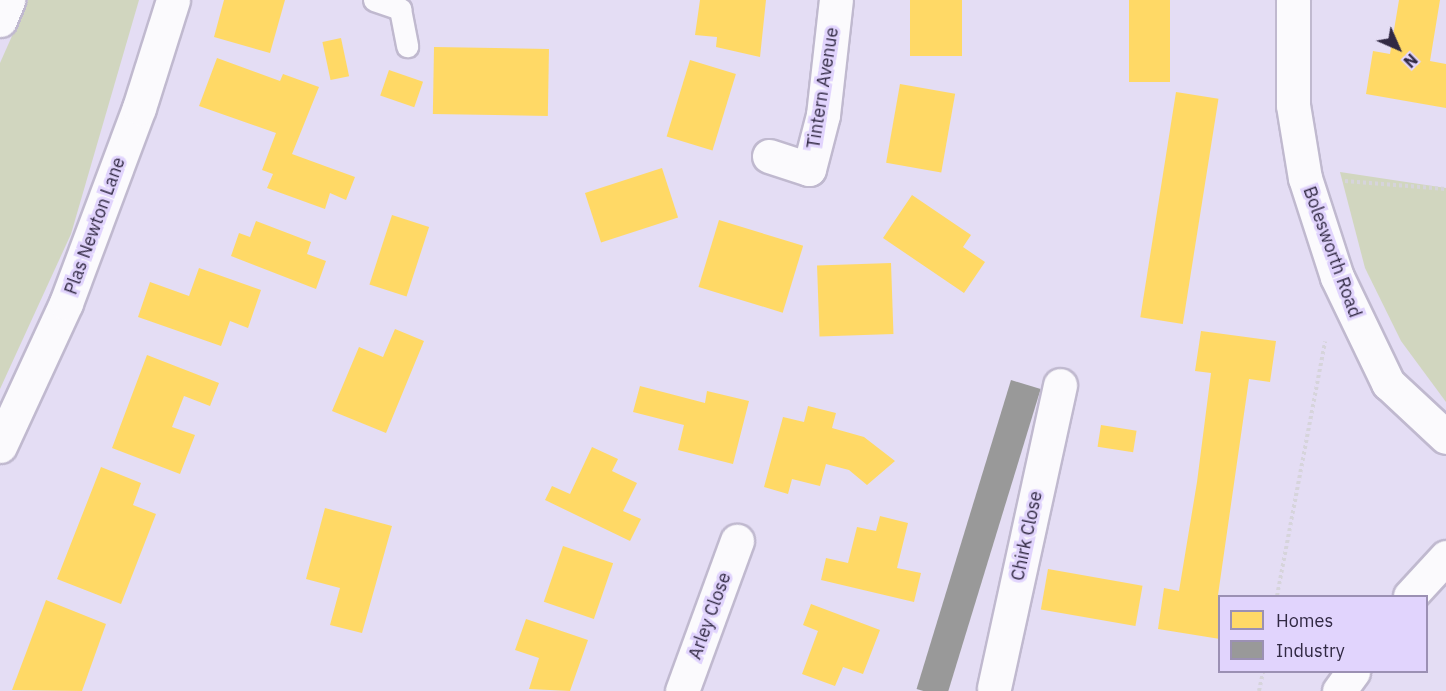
<!DOCTYPE html>
<style>
body{margin:0}
#map{position:relative;width:1446px;height:691px;overflow:hidden;background:#e4ddf4;font-family:"IBM Plex Sans",sans-serif}
div>[style]{position:absolute}
.green>*{inset:0;background:#d1d6bf}
.homes>*{inset:0;background:#ffd966;transform-origin:0 0}
.industry>*{inset:0;background:#999;transform-origin:0 0}
.path>*{height:4px;margin-top:-2px;transform-origin:0;background:repeating-linear-gradient(90deg,#d6d4db 0 3px,transparent 0 6px)}
.roads{filter:drop-shadow(2px 0 #c0b9cf) drop-shadow(-2px 0 #c0b9cf) drop-shadow(0 2px #c0b9cf) drop-shadow(0 -2px #c0b9cf)}
.service>*{height:21px;margin:-10.5px;padding:0 10.5px;transform-origin:10.5px;border-radius:10.5px;background:#fbfafd}
.minor>*{height:33px;margin:-16.5px;padding:0 16.5px;transform-origin:16.5px;border-radius:16.5px;background:#fbfafd}
.tertiary>*{height:33px;margin:-16.5px;padding:0 16.5px;transform-origin:16.5px;border-radius:16.5px;background:#fbfafd}
span{translate:-50% -50%;white-space:nowrap;text-align:center;line-height:1.15;-webkit-text-stroke:6px #e1d4fd;paint-order:stroke}
.street-label{font-size:18px;color:#312943}
.legend{position:absolute;left:1218px;top:595px;width:210px;height:78px;box-sizing:border-box;background:#e1d4fd;border:2px solid #9b90b3;margin:0;padding:8px 10px;list-style:none;font-size:18px;color:#312943}
.legend li{display:flex;align-items:center;gap:12px;height:30px}
.legend b{width:30px;border:2px solid #9b90b3}
.north{position:absolute;left:1368px;top:18px;width:60px;height:60px;-webkit-text-stroke:4px #e1d4fd;paint-order:stroke;rotate:135deg;font-size:16px;font-weight:700;line-height:24px;text-align:center;color:#312943}
.north::after{content:'';display:block;margin:auto;width:21px;height:27px;background:#312943;clip-path:polygon(50% 0,100% 100%,50% 72%,0 100%)}
</style>
<div id="map">
<div class="green">
<div style="clip-path:polygon(28px 0,139px 0,71px 234px,0 389px,0 63px)"></div>
<div style="clip-path:polygon(1340px 172px,1446px 188px,1446px 402px,1401px 341px,1365px 268px)"></div>
</div>
<div class="homes">
<div style="clip-path:polygon(224px 0,285px 0,270px 53px,214px 37px)"></div>
<div style="clip-path:polygon(700px 0,766px 0,760px 57px,716px 47px,717px 37px,695px 35px)"></div>
<div style="left:910px;top:0;width:52px;height:56px"></div>
<div style="left:1129px;top:0;width:41px;height:82px"></div>
<div style="clip-path:polygon(1399px 0,1440px 0,1430px 61px,1446px 64px,1446px 108px,1366px 94px,1373px 51px,1390px 54px)"></div>
<div style="left:341px;top:38px;width:39px;height:19px;rotate:78deg"></div>
<div style="left:434px;top:47px;width:115px;height:67px;rotate:1deg"></div>
<div style="clip-path:polygon(217px 58px,280px 81px,283px 74px,319px 87px,292px 154px,355px 177px,346px 200px,330px 193px,325px 209px,267px 188px,273px 174px,262px 170px,276px 133px,199px 106px)"></div>
<div style="left:690px;top:60px;width:48px;height:80px;rotate:17deg"></div>
<div style="left:389px;top:70px;width:36px;height:27px;rotate:19deg"></div>
<div style="left:900px;top:84px;width:56px;height:80px;rotate:10deg"></div>
<div style="left:1176px;top:92px;width:43px;height:228px;rotate:9deg"></div>
<div style="left:662px;top:168px;width:52px;height:81px;rotate:72deg"></div>
<div style="clip-path:polygon(912px 195px,971px 235px,963px 247px,985px 262px,964px 293px,883px 238px)"></div>
<div style="left:392px;top:215px;width:39px;height:73px;rotate:18deg"></div>
<div style="left:719px;top:220px;width:88px;height:70px;rotate:17deg"></div>
<div style="clip-path:polygon(256px 221px,311px 242px,307px 254px,326px 261px,316px 289px,231px 256px,239px 233px,250px 237px)"></div>
<div style="left:891px;top:263px;width:71px;height:74px;rotate:88deg"></div>
<div style="clip-path:polygon(199px 268px,261px 290px,248px 328px,230px 321px,221px 346px,138px 317px,150px 282px,189px 296px)"></div>
<div style="clip-path:polygon(395px 329px,424px 341px,386px 433px,332px 411px,359px 347px,383px 357px)"></div>
<div style="clip-path:polygon(1201px 331px,1276px 341px,1270px 382px,1249px 379px,1218px 595px,1220px 639px,1158px 629px,1164px 588px,1179px 591px,1197px 482px,1211px 373px,1195px 371px)"></div>
<div style="clip-path:polygon(147px 355px,219px 383px,210px 406px,184px 396px,172px 427px,195px 435px,180px 474px,112px 448px)"></div>
<div style="clip-path:polygon(640px 386px,705px 403px,707px 391px,749px 401px,733px 464px,678px 450px,684px 425px,633px 412px)"></div>
<div style="clip-path:polygon(808px 406px,836px 413px,832px 428px,864px 437px,895px 461px,867px 485px,849px 470px,826px 464px,820px 486px,792px 479px,788px 494px,764px 487px,783px 417px,804px 422px)"></div>
<div style="left:1101px;top:425px;width:36px;height:22px;rotate:9deg"></div>
<div style="clip-path:polygon(592px 447px,618px 459px,612px 471px,637px 483px,623px 511px,641px 519px,630px 541px,545px 500px,552px 486px,570px 494px)"></div>
<div style="clip-path:polygon(101px 467px,141px 483px,133px 505px,156px 514px,121px 604px,57px 579px)"></div>
<div style="clip-path:polygon(325px 508px,392px 526px,362px 633px,330px 625px,340px 588px,306px 579px)"></div>
<div style="clip-path:polygon(880px 516px,908px 523px,897px 568px,921px 573px,914px 602px,821px 580px,826px 558px,848px 563px,857px 527px,876px 531px)"></div>
<div style="left:563px;top:546px;width:53px;height:59px;rotate:19deg"></div>
<div style="left:1048px;top:569px;width:96px;height:41px;rotate:10deg"></div>
<div style="clip-path:polygon(46px 600px,106px 624px,82px 691px,12px 690px)"></div>
<div style="clip-path:polygon(811px 604px,880px 630px,863px 674px,843px 667px,835px 686px,802px 674px,818px 631px,803px 625px)"></div>
<div style="clip-path:polygon(526px 619px,588px 640px,570px 691px,529px 689px,539px 658px,515px 650px)"></div>
</div>
<div class="industry">
<div style="left:1011px;top:380px;width:31px;height:323px;rotate:17deg"></div>
</div>
<div class="path">
<div style="left:1345px;top:181px;width:101px;rotate:4.5deg"></div>
<div style="left:1277px;top:596px;width:259px;rotate:-79.3deg"></div>
<div style="left:1259px;top:691px;width:19px;rotate:-78deg"></div>
</div>
<div class="roads">
<div class="service">
<div style="left:374px;top:0;width:28px;rotate:19deg"></div>
<div style="left:400px;top:9px;width:38px;rotate:79deg"></div>
</div>
<div class="minor">
<div style="left:1293px;top:0;width:105px;rotate:90deg"></div>
<div style="left:1293px;top:105px;width:74px;rotate:80.7deg"></div>
<div style="left:1305px;top:178px;width:104px;rotate:72.1deg"></div>
<div style="left:1337px;top:277px;width:118px;rotate:64.3deg"></div>
<div style="left:1388px;top:383px;width:79px;rotate:43deg"></div>
<div style="left:0;top:20px;width:22px;rotate:-68deg"></div>
<div style="left:769px;top:156px;width:42px;rotate:18deg"></div>
<div style="left:809px;top:169px;width:56px;rotate:-75.5deg"></div>
<div style="left:823px;top:115px;width:116px;rotate:-83.6deg"></div>
<div style="left:1410px;top:596px;width:53px;rotate:-47.3deg"></div>
<div style="left:994px;top:688px;width:310px;rotate:-77.7deg"></div>
<div style="left:682px;top:691px;width:160px;rotate:-69.9deg"></div>
<div style="left:1339px;top:691px;width:24px;rotate:-54deg"></div>
</div>
<div class="tertiary">
<div style="left:0;top:446px;width:157px;rotate:-65.2deg"></div>
<div style="left:66px;top:303px;width:208px;rotate:-69.5deg"></div>
<div style="left:139px;top:108px;width:113px;rotate:-72.5deg"></div>
</div>
</div>
<div class="street-label">
<span style="left:823px;top:88px;rotate:-81deg">Tintern Avenue</span>
<span style="left:95px;top:226px;rotate:-70deg">Plas Newton Lane</span>
<span style="left:1332px;top:252px;rotate:70deg">Bolesworth Road</span>
<span style="left:1027px;top:536px;rotate:-78deg">Chirk Close</span>
<span style="left:710px;top:616px;rotate:-70deg">Arley Close</span>
</div>
<ul class="legend">
<li><b style="height:16px;background:#ffd966"></b>Homes</li>
<li><b style="height:16px;background:#999"></b>Industry</li>
</ul>
<div class="north">N</div>
</div>
